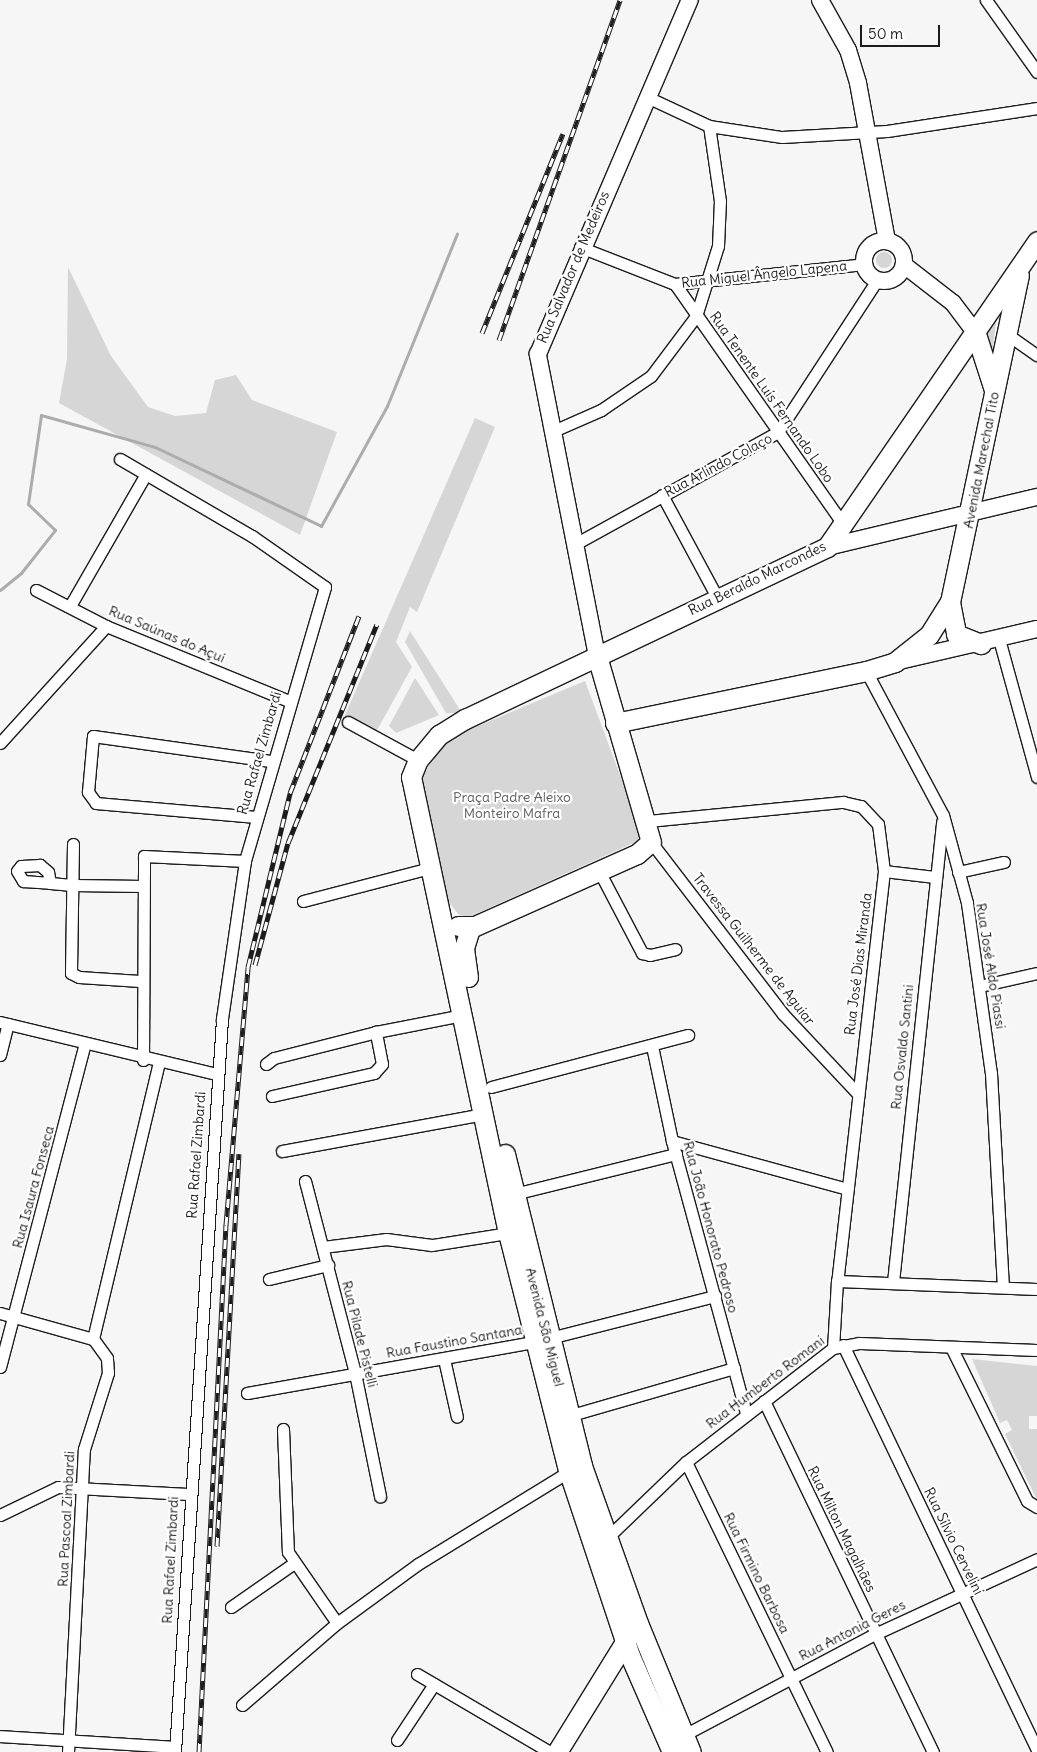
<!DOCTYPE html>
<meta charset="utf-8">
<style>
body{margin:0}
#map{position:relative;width:1037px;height:1752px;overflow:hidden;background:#f6f6f6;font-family:Delius,sans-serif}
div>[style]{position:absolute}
.green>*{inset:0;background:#d6d6d6}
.round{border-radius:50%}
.stream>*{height:3px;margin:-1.5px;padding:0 1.5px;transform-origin:1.5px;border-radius:1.5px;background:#acacac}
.roads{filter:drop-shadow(1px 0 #1c1c1c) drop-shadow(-1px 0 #1c1c1c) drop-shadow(0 1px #1c1c1c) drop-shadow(0 -1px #1c1c1c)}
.street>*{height:11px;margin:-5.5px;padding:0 5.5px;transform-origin:5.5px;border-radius:5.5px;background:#fff}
.secondary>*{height:16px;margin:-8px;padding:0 8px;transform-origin:8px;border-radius:8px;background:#fff}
.secondary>.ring{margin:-8px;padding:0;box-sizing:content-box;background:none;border:16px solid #fff;border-radius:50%}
.primary>*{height:19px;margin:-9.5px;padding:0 9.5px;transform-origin:9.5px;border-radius:9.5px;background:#fff}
.rail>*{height:5px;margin-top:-2.5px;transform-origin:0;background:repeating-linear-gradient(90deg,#fff 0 9px,#1c1c1c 0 18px);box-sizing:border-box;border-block:1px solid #1c1c1c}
span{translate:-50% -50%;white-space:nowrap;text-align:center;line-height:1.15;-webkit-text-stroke:4.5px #fff;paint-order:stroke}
.street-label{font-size:14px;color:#1c1c1c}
.park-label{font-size:14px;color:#5d5d5d}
.scale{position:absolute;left:860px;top:25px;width:80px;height:22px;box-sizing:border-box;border:2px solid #1c1c1c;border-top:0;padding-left:6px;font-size:15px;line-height:18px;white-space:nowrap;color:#1c1c1c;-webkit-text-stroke:4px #fff;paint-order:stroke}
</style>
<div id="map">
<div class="green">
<div class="round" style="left:876px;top:252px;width:16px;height:16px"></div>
<div style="clip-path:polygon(68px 267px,111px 356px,148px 407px,175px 416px,206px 413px,215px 380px,236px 375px,252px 400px,337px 432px,300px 535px,59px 403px,67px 359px)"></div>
<div style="clip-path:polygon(998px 314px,996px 324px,992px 353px,982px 334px)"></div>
<div style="clip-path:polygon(475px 418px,495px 427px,417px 612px,410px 607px,396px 642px,412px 667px,376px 732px,345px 715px)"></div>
<div style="clip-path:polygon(410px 631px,462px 713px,446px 713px,405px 642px)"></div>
<div style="clip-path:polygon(415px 678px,439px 715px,396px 733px,389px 726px)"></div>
<div style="clip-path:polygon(585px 681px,640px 829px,638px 841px,469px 917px,459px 915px,444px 896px,418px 797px,421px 778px,447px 739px)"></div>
<div style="clip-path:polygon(972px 1359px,1037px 1366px,1037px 1416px,1029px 1416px,1029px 1429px,1037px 1429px,1037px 1500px,1005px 1434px,1012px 1430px,1007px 1420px,1000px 1423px)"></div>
</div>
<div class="stream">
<div style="left:0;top:590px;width:27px;rotate:-39deg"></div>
<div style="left:21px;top:573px;width:55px;rotate:-51.7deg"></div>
<div style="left:55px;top:530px;width:37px;rotate:-136deg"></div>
<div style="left:28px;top:504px;width:90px;rotate:-81.7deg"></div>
<div style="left:41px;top:415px;width:118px;rotate:15.7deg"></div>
<div style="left:155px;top:447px;width:184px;rotate:25.4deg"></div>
<div style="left:321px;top:526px;width:137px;rotate:-61.2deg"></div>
<div style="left:387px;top:406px;width:186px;rotate:-67.9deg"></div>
</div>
<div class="roads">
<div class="street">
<div style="left:986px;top:0;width:88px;rotate:54.7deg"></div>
<div style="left:647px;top:97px;width:68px;rotate:25.1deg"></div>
<div style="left:709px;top:126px;width:74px;rotate:8.6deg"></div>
<div style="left:782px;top:137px;width:105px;rotate:-3.3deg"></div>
<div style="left:887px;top:131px;width:152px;rotate:-8.7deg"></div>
<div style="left:580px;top:247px;width:102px;rotate:21.3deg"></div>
<div style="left:675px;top:284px;width:190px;rotate:-6deg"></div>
<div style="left:675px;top:284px;width:297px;rotate:55deg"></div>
<div style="left:1008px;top:335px;width:35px;rotate:35deg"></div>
<div style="left:551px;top:432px;width:55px;rotate:-23.7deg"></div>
<div style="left:601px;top:410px;width:60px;rotate:-34.2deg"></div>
<div style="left:651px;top:376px;width:75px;rotate:-53.1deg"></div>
<div style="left:696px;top:316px;width:73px;rotate:-72.6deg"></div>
<div style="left:718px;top:246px;width:45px;rotate:-87.5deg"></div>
<div style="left:720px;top:201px;width:76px;rotate:-98.3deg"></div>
<div style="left:120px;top:459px;width:153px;rotate:30.3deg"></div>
<div style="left:252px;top:536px;width:89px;rotate:34.9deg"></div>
<div style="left:325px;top:587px;width:285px;rotate:106.3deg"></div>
<div style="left:245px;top:861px;width:160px;rotate:98.3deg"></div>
<div style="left:222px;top:1019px;width:735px;rotate:93.67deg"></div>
<div style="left:662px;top:495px;width:116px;rotate:61.7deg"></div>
<div style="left:577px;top:543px;width:230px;rotate:-28.9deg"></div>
<div style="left:778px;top:432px;width:181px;rotate:-56.9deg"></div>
<div style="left:36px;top:590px;width:79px;rotate:27.2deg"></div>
<div style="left:106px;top:626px;width:198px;rotate:22.3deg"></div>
<div style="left:70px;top:606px;width:152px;rotate:-60.1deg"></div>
<div style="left:999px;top:639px;width:143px;rotate:74.6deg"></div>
<div style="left:866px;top:671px;width:163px;rotate:61.9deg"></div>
<div style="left:943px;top:815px;width:91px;rotate:74.7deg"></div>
<div style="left:967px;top:903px;width:172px;rotate:82deg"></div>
<div style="left:991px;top:1073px;width:214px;rotate:86.8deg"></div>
<div style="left:348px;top:722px;width:80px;rotate:28.5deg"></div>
<div style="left:0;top:743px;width:158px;rotate:-47.8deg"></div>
<div style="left:256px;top:817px;width:161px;rotate:-175deg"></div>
<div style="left:96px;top:803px;width:14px;rotate:-126deg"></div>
<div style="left:88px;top:792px;width:56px;rotate:-84.9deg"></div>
<div style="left:93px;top:736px;width:181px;rotate:8deg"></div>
<div style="left:648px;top:821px;width:196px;rotate:-5.6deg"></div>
<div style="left:843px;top:802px;width:18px;rotate:13deg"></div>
<div style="left:861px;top:806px;width:25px;rotate:47deg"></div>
<div style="left:878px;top:824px;width:47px;rotate:82.7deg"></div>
<div style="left:884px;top:871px;width:413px;rotate:96.5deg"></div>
<div style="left:837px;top:1281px;width:67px;rotate:93.4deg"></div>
<div style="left:651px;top:842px;width:217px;rotate:52.5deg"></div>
<div style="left:783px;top:1014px;width:110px;rotate:46.8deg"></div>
<div style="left:73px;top:844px;width:129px;rotate:90.9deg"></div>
<div style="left:71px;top:973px;width:9px;rotate:27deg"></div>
<div style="left:79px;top:977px;width:61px;rotate:3.8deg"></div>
<div style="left:599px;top:871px;width:93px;rotate:62.3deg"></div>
<div style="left:642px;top:953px;width:8px;rotate:14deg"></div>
<div style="left:650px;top:955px;width:26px;rotate:-13deg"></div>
<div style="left:884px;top:871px;width:51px;rotate:6.7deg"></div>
<div style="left:958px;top:872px;width:47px;rotate:-12.3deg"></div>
<div style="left:50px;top:883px;width:11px;rotate:-100deg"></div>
<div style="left:48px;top:872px;width:11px;rotate:-139deg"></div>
<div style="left:40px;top:865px;width:19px;rotate:177deg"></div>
<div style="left:21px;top:866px;width:6px;rotate:129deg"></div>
<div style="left:17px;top:871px;width:12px;rotate:59deg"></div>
<div style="left:23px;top:881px;width:27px;rotate:4deg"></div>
<div style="left:50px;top:883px;width:22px;rotate:5deg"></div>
<div style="left:72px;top:885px;width:71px;rotate:0.8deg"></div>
<div style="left:303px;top:901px;width:131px;rotate:-14.6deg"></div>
<div style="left:980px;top:986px;width:58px;rotate:-12.8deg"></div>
<div style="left:0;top:1022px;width:222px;rotate:13.5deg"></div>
<div style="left:652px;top:1046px;width:97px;rotate:78.1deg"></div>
<div style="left:672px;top:1141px;width:283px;rotate:74.8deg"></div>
<div style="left:0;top:1055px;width:32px;rotate:-76deg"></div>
<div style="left:143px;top:1060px;width:204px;rotate:-89.7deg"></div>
<div style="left:144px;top:856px;width:101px;rotate:2.8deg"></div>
<div style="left:266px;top:1064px;width:10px;rotate:-37deg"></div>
<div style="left:274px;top:1058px;width:105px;rotate:-14.3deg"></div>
<div style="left:376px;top:1032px;width:89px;rotate:-11.1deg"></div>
<div style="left:491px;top:1087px;width:204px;rotate:-14.8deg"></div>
<div style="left:272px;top:1096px;width:105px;rotate:-12.7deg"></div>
<div style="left:374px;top:1073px;width:12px;rotate:-48deg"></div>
<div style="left:382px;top:1064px;width:33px;rotate:-101deg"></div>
<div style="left:672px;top:1141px;width:182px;rotate:15.3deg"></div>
<div style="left:282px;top:1151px;width:205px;rotate:-10.4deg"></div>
<div style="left:305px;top:1181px;width:198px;rotate:75.4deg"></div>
<div style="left:355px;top:1373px;width:126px;rotate:78.5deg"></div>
<div style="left:514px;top:1194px;width:167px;rotate:-13.9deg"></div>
<div style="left:323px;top:1247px;width:64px;rotate:-7.2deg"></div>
<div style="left:386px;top:1239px;width:46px;rotate:7.4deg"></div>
<div style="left:432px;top:1245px;width:77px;rotate:-9deg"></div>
<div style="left:269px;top:1279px;width:61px;rotate:-13.3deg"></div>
<div style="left:837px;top:1281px;width:200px;rotate:2.3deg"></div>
<div style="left:893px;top:1282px;width:463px;rotate:-83.9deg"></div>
<div style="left:0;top:1313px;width:97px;rotate:15.6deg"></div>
<div style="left:843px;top:1345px;width:449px;rotate:64.4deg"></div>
<div style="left:952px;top:1349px;width:169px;rotate:63.7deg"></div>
<div style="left:1027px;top:1501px;width:12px;rotate:31deg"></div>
<div style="left:444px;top:1359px;width:59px;rotate:77.4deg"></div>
<div style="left:0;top:1367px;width:335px;rotate:-75.3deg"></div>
<div style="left:247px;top:1393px;width:291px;rotate:-10.1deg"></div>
<div style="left:534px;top:1342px;width:187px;rotate:-14.3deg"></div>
<div style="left:764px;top:1401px;width:390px;rotate:64.3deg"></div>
<div style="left:568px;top:1416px;width:173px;rotate:-16.1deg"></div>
<div style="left:283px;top:1429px;width:123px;rotate:87.7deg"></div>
<div style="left:288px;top:1552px;width:86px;rotate:55.4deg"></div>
<div style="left:686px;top:1462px;width:322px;rotate:64.1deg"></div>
<div style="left:0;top:1515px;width:64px;rotate:-25.8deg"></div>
<div style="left:58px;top:1487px;width:130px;rotate:3.1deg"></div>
<div style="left:608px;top:1537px;width:108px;rotate:-43.9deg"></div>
<div style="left:686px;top:1462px;width:186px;rotate:-37.8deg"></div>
<div style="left:833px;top:1348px;width:26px;rotate:-11deg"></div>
<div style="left:859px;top:1343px;width:178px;rotate:2.3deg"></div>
<div style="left:231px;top:1607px;width:77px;rotate:-34.9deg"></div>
<div style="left:417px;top:1674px;width:154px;rotate:30.4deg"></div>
<div style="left:242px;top:1705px;width:125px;rotate:-40.8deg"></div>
<div style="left:337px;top:1623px;width:100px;rotate:-36.1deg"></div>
<div style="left:418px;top:1564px;width:182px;rotate:-31.5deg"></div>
<div style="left:684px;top:1735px;width:216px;rotate:-27.9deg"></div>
<div style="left:875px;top:1634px;width:179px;rotate:-24.8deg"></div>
<div style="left:0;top:1736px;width:175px;rotate:3.6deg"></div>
<div style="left:397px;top:1740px;width:67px;rotate:-56.5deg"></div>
<div style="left:68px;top:1752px;width:303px;rotate:-87deg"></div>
<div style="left:84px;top:1449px;width:80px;rotate:-72.5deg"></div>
<div style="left:108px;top:1373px;width:15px;rotate:-94deg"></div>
<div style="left:107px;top:1358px;width:24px;rotate:-126deg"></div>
<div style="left:93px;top:1339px;width:284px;rotate:-76.6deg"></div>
</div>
<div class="secondary">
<div style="left:820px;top:0;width:57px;rotate:60.8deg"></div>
<div style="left:848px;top:50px;width:34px;rotate:73deg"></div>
<div style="left:858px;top:83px;width:161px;rotate:79.6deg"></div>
<div class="ring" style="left:864px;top:241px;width:24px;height:24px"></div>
<div style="left:904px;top:265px;width:62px;rotate:37.8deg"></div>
<div style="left:953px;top:303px;width:39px;rotate:53deg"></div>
<div style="left:827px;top:547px;width:216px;rotate:-13.4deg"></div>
<div style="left:597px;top:656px;width:308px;rotate:-101.1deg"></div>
<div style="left:538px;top:354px;width:385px;rotate:-66.8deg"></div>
<div style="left:895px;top:662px;width:146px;rotate:-13.1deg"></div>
</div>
<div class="primary">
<div style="left:976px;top:334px;width:59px;rotate:72.2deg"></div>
<div style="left:950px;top:602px;width:33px;rotate:79deg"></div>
<div style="left:956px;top:634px;width:27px;rotate:22deg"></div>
<div style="left:615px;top:723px;width:256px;rotate:-11.7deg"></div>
<div style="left:866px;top:671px;width:30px;rotate:-17deg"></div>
<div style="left:895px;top:662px;width:43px;rotate:-38.5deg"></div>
<div style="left:929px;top:635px;width:39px;rotate:-58deg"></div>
<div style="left:950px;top:602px;width:334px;rotate:-78.1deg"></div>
<div style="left:458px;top:926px;width:17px"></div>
<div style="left:475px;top:926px;width:177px;rotate:-24deg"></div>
<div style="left:637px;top:854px;width:18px;rotate:-41deg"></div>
<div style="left:651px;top:842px;width:194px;rotate:-106.2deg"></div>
<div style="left:468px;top:977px;width:29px;rotate:-98deg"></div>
<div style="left:464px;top:948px;width:21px;rotate:-73deg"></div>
<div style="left:505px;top:1154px;width:321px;rotate:76.1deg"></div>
<div style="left:582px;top:1466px;width:167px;rotate:70.4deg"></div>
<div style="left:638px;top:1623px;width:139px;rotate:67.7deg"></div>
<div style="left:557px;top:1752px;width:139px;rotate:-58.3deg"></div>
<div style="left:672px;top:1752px;width:105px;rotate:-113.6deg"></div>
<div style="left:630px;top:1656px;width:196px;rotate:-108.4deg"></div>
<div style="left:568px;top:1470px;width:244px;rotate:-104.2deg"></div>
<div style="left:508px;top:1233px;width:466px;rotate:-102deg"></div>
<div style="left:411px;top:777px;width:18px;rotate:-68deg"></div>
<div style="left:418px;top:760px;width:33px;rotate:-50deg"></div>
<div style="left:439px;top:735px;width:31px;rotate:-32deg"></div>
<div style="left:465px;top:719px;width:401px;rotate:-25.4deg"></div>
<div style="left:827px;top:547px;width:371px;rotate:-55.5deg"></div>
</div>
</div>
<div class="rail">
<div style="left:482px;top:333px;width:215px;rotate:-67.9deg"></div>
<div style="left:499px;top:340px;width:361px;rotate:-70.4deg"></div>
<div style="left:255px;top:965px;width:126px;rotate:-74.9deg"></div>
<div style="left:288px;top:843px;width:236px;rotate:-67.9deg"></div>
<div style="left:217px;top:1546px;width:393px;rotate:-86.8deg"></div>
<div style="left:199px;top:1752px;width:528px;rotate:-87.07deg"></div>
<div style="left:226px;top:1225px;width:259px;rotate:-85.1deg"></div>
<div style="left:248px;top:967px;width:179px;rotate:-76.4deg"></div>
<div style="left:290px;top:793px;width:190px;rotate:-68.7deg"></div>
</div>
<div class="street-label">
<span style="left:573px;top:267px;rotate:-67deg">Rua Salvador de Medeiros</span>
<span style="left:764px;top:274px;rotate:-6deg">Rua Miguel Ângelo Lapena</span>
<span style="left:772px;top:397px;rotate:55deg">Rua Tenente Luís Fernando Lobo</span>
<span style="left:981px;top:460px;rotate:-79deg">Avenida Marechal Tito</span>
<span style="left:718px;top:465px;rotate:-28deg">Rua Arlindo Colaço</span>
<span style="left:757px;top:578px;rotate:-26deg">Rua Beraldo Marcondes</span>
<span style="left:167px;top:634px;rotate:23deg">Rua Saúnas do Açuí</span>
<span style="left:259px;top:753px;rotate:-74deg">Rua Rafael Zimbardi</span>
<span style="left:754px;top:949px;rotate:52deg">Travessa Guilherme de Aguiar</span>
<span style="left:858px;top:964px;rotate:-83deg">Rua José Dias Miranda</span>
<span style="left:991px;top:966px;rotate:81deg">Rua José Aldo Piassi</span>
<span style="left:902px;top:1047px;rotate:-84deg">Rua Osvaldo Santini</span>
<span style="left:196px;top:1155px;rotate:-86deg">Rua Rafael Zimbardi</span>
<span style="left:33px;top:1187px;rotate:-75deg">Rua Isaura Fonseca</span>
<span style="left:711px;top:1227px;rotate:75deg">Rua João Honorato Pedroso</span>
<span style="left:545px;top:1327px;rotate:76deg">Avenida São Miguel</span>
<span style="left:360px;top:1334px;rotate:76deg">Rua Pilade Pistelli</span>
<span style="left:454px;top:1341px;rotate:-10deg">Rua Faustino Santana</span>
<span style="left:765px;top:1382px;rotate:-37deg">Rua Humberto Romani</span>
<span style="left:66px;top:1519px;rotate:-87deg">Rua Pascoal Zimbardi</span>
<span style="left:842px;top:1529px;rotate:64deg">Rua Milton Magalhães</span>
<span style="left:954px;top:1541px;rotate:64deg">Rua Sílvio Cervelini</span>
<span style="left:170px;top:1560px;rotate:-87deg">Rua Rafael Zimbardi</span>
<span style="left:757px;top:1573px;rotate:64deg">Rua Firmino Barbosa</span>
<span style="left:852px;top:1630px;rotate:-27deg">Rua Antonia Geres</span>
</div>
<div class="park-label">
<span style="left:512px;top:805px">Praça Padre Aleixo<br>Monteiro Mafra</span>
</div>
<div class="scale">50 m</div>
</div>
